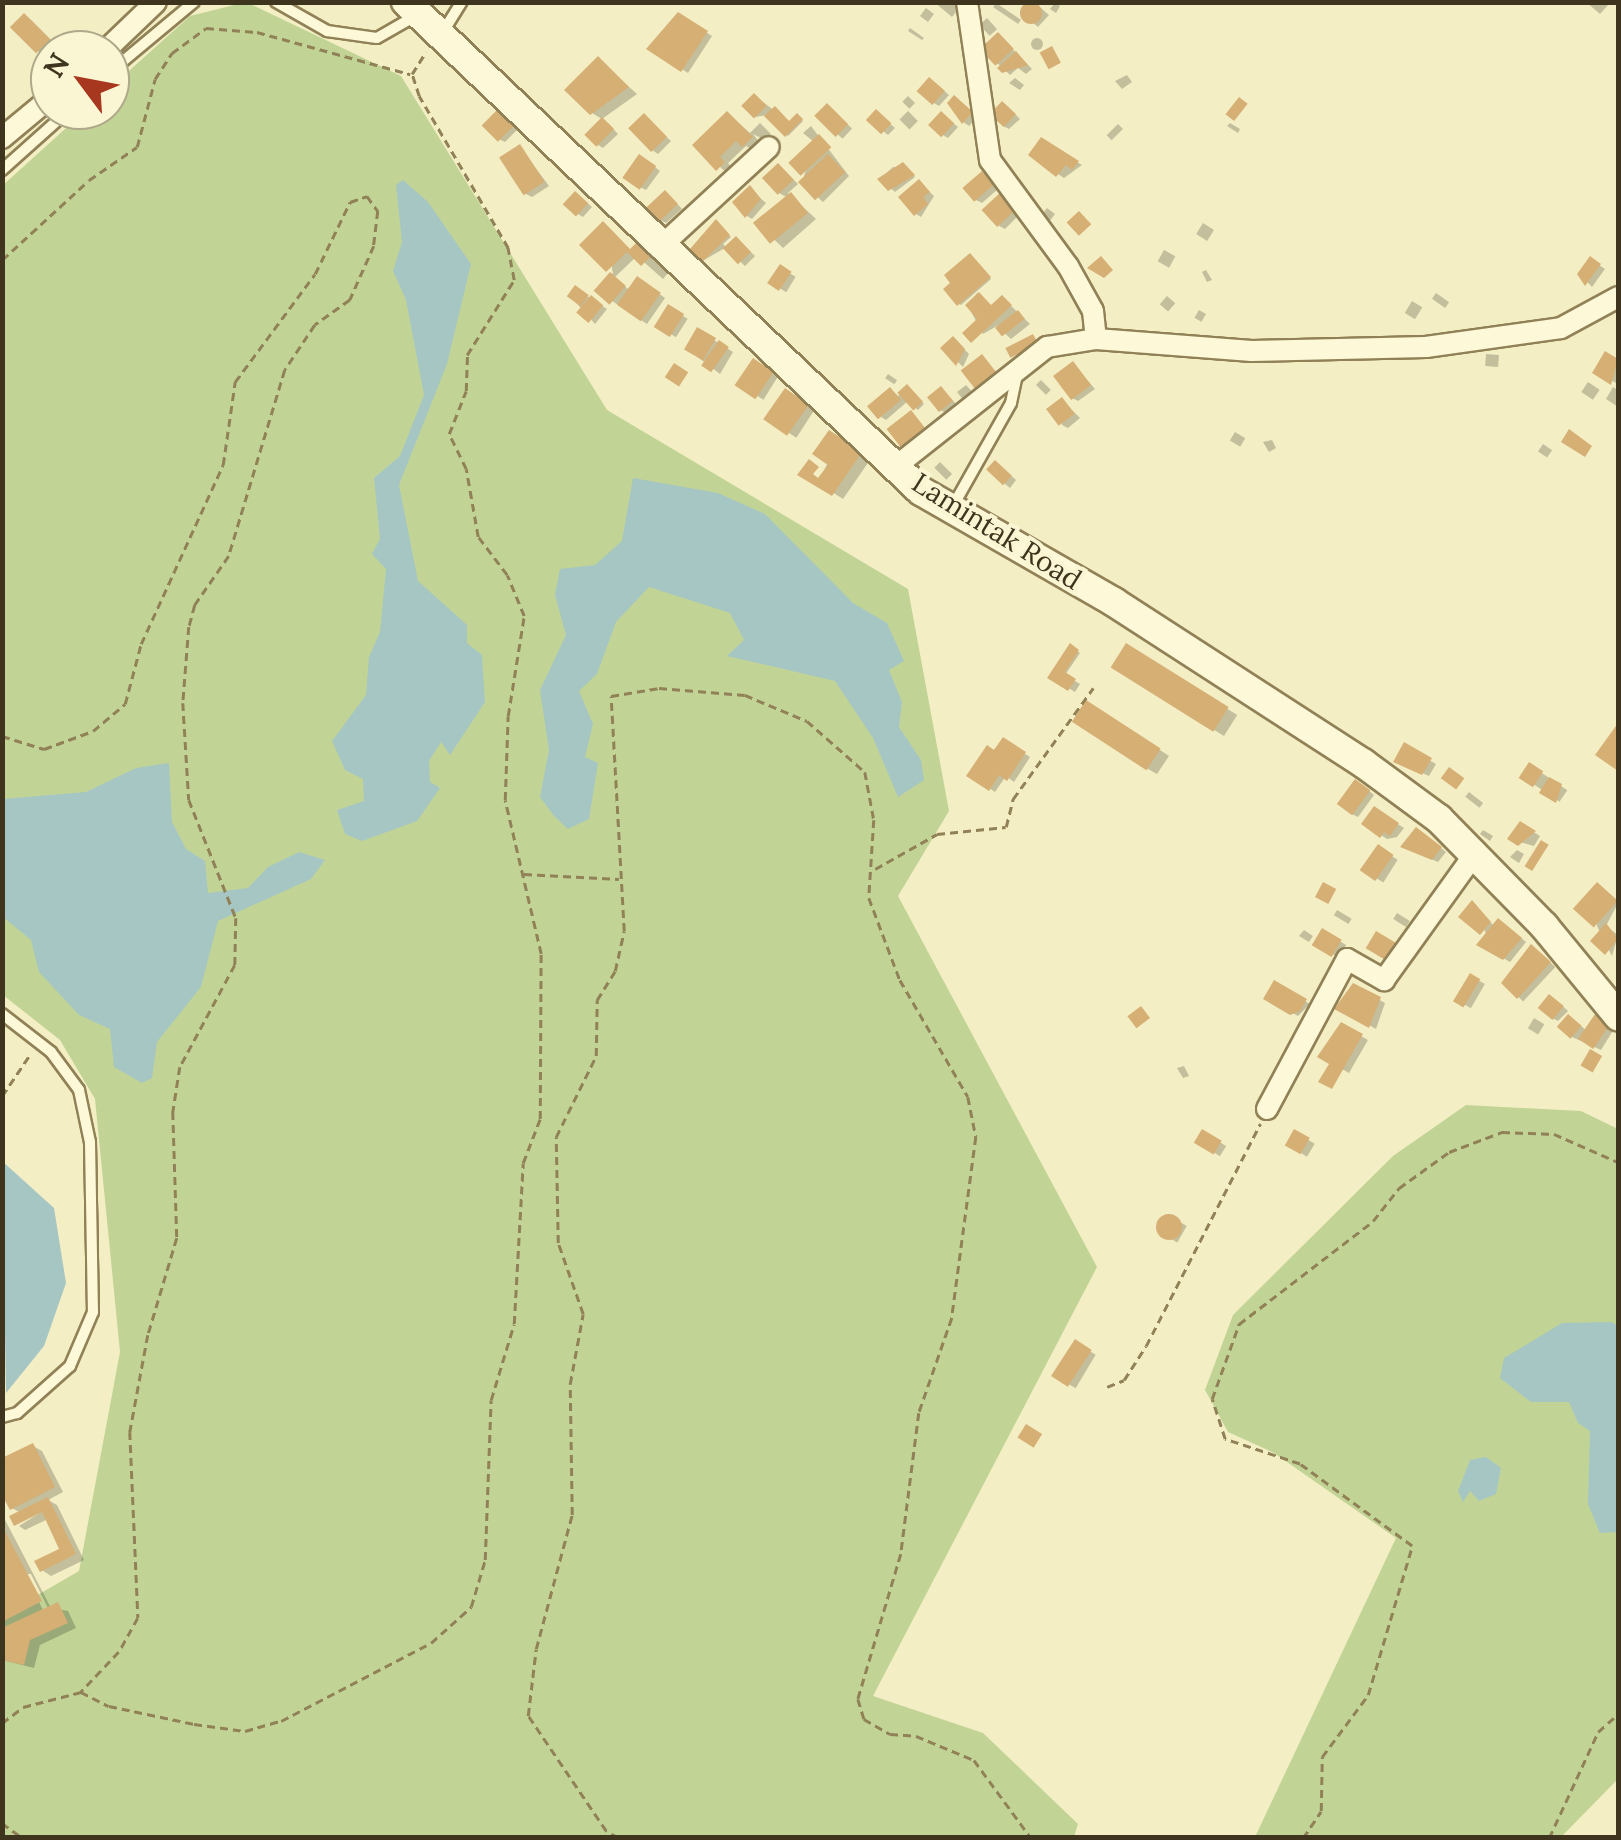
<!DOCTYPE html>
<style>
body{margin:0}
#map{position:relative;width:1621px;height:1840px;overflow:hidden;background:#f4eec4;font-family:Lora,serif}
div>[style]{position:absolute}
.green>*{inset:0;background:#c1d496}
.water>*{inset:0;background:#a6c6c3}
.shadow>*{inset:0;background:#0003;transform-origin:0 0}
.round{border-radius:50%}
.building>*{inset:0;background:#d6af75;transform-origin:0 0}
.path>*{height:2.5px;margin-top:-1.25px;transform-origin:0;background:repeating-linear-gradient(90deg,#918157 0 8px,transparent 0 13px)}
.roads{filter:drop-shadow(2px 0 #918157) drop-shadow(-2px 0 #918157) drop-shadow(0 2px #918157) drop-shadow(0 -2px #918157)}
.service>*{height:10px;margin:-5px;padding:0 5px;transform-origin:5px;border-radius:5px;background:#fdf9d8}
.minor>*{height:20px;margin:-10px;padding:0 10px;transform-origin:10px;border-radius:10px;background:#fdf9d8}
.secondary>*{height:28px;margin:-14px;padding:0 14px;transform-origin:14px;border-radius:14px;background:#fdf9d8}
span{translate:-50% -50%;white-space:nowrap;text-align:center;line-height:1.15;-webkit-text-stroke:8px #faf6d4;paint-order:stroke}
.street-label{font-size:28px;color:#3f341d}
.frame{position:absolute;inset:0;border:5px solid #3f341d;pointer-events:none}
.north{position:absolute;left:30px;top:30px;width:100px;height:100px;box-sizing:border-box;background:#faf6d4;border:2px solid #afa88b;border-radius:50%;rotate:302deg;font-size:28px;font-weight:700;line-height:40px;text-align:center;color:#3f341d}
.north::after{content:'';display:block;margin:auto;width:35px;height:45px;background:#a8371f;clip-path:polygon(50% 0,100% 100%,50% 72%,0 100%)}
</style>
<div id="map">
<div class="green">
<div style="clip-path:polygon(246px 2px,401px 76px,607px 410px,908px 589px,949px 811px,898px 896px,1097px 1267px,873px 1696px,983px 1733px,1078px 1824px,1074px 1837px,3px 1837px,3px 1615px,79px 1571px,120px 1352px,95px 1099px,60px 1040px,3px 995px,2px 186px,86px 110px,110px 110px,110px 88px,190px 16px)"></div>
<div style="clip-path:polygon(1466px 1105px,1581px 1111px,1618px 1129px,1618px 1779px,1561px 1837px,1255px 1837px,1396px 1538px,1274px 1453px,1228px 1432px,1205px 1390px,1233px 1315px,1393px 1156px)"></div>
</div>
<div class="water">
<div style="clip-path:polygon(403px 180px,428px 202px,471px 264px,447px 364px,399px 485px,418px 581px,467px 625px,467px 643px,482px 655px,485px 702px,450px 755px,441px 742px,429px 761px,430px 782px,440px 788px,417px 821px,362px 841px,345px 834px,337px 810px,364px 801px,363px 779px,345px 770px,332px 741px,366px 695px,369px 657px,380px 632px,386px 569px,372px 554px,380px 539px,374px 478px,400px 456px,424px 395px,406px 300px,393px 271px,402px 242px,396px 185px)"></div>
<div style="clip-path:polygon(633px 478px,718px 493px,765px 514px,853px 603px,887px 623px,904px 661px,889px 670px,902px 702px,899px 727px,921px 760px,924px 780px,898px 797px,873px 738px,835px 681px,727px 656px,744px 640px,730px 613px,649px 587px,616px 622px,597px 674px,579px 691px,593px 724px,585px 757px,598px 763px,589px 819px,568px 829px,554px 816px,540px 797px,549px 750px,540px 690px,566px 635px,555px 595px,560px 569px,595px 565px,622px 541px)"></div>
<div style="clip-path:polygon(169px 763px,172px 822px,186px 849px,205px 861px,208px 893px,248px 888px,268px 867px,299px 852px,325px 860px,311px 879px,218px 921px,201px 987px,157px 1042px,152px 1078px,142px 1083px,114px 1067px,110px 1029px,79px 1015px,39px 972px,31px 940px,3px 917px,3px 799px,86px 792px,136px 768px)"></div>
<div style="clip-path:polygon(2px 1161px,54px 1208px,66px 1283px,44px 1346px,6px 1393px)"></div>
<div style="clip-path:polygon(1612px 1322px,1618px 1326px,1618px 1532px,1600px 1533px,1588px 1504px,1590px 1431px,1578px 1423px,1569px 1402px,1531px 1402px,1500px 1378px,1504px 1358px,1562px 1323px)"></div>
<div style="clip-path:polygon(1486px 1457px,1501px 1468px,1496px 1494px,1479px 1501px,1470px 1491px,1463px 1502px,1458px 1491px,1470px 1460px)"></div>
</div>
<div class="shadow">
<div style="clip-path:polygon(934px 2px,959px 2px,962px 5px,952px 17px)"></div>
<div style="clip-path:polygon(1586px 2px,1606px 2px,1608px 5px,1600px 14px)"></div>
<div style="left:996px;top:3px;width:30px;height:5px;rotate:34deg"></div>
<div style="clip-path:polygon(1035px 3px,1049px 15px,1038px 27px,1021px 13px)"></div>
<div style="clip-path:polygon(1055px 3px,1060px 6px,1056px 13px,1050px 9px)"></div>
<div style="left:926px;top:8px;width:10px;height:10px;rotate:37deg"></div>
<div style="clip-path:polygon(679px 15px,712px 36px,688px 73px,649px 48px)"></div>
<div style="left:987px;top:18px;width:15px;height:10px;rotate:48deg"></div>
<div style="clip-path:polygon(30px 19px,54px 43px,43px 54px,38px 51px)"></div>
<div style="clip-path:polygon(910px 28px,924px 38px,922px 40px,908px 31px)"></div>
<div style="clip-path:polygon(999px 35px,1032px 69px,1026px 74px,1018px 68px,1010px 75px,983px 50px)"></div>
<div class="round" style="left:1031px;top:38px;width:12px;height:12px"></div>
<div style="clip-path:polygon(598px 59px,637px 94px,602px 119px,592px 113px)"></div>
<div style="clip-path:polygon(1127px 75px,1132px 82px,1122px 89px,1115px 81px)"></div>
<div style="clip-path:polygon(1015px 78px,1024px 85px,1020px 90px,1009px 83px)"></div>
<div style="clip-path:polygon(935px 83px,949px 95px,939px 106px,934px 103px)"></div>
<div style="clip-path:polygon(755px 96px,791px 123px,798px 116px,803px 121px,788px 136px,767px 115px,756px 117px)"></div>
<div style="left:908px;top:96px;width:10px;height:8px;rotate:45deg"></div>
<div style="clip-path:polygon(960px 101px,977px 117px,969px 126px,963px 122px)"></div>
<div style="left:828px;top:106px;width:33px;height:14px;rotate:43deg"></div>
<div style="clip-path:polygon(1008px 107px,1020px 119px,1009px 129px,1003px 126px)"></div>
<div style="left:908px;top:111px;width:14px;height:12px;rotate:45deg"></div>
<div style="clip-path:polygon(877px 112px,895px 128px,888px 135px,869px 120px)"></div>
<div style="clip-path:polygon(506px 113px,520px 127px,505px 142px,499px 139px)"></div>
<div style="clip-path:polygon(728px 114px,750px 133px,760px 123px,771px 134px,765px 140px,753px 134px,760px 143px,753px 150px,746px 146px,728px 163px,733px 169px,728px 174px,695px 145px)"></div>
<div style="clip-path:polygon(644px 116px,671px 141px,658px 154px,652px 150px)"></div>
<div style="clip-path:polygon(947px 118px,958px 127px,948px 138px,943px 135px)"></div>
<div style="clip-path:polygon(608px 123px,618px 134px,603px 148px,598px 145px)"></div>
<div style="clip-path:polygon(1230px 123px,1240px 129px,1238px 133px,1227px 126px)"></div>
<div style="left:1118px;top:124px;width:7px;height:16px;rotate:45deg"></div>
<div style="clip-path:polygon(811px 126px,849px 176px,823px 202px,802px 183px,814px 142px,803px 133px)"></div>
<div style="clip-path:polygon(1042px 141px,1082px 165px,1064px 178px,1058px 174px)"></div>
<div style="clip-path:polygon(520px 147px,549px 186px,532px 197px,526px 194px)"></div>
<div style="clip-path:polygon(646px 160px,660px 171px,646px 190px,640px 187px)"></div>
<div style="clip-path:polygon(893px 167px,905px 167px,915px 177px,895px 192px,880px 179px)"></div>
<div style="clip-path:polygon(784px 170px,798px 184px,788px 193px,816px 219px,783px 248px,758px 224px,788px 198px,779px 193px)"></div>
<div style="clip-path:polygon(982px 174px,998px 189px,982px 203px,976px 200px)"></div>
<div style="clip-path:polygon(919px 182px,934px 196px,921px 217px,916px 214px)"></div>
<div style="clip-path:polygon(750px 189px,766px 203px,752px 219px,747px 216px)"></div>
<div style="clip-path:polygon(581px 197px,592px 207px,583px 217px,578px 214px)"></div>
<div style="clip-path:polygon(671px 197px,682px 209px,666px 223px,660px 220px)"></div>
<div style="clip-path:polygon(1008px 198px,1022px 212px,1005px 229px,999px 226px)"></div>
<div style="left:1047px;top:208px;width:10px;height:8px;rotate:37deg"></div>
<div style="left:1203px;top:223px;width:13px;height:13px;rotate:32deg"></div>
<div style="clip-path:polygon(603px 224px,630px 252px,640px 243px,668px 273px,663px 279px,637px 256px,615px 277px,629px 290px,643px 282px,665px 298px,647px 324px,597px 291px,613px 273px)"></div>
<div style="clip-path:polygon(718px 224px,731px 237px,723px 244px,727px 248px,737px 239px,755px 256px,745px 266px,725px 248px,704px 260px)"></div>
<div style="left:1164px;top:250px;width:13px;height:13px;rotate:29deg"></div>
<div style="clip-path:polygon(971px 256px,991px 279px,961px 305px,959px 304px)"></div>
<div style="clip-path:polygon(1590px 259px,1605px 269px,1592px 287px,1580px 274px)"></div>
<div style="left:781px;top:268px;width:17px;height:18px;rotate:31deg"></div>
<div style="clip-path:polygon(1206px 270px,1212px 280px,1207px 282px,1202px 272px)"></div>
<div style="clip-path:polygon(575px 288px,607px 309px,595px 324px,570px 296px)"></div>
<div style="clip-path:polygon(977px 293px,993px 307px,1003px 298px,1030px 324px,1011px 339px,997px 326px,983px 334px,968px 306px)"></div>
<div style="left:1436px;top:293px;width:16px;height:7px;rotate:35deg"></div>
<div style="left:1167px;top:296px;width:11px;height:11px;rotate:41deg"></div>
<div style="left:1412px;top:301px;width:12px;height:14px;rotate:31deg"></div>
<div style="left:669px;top:307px;width:22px;height:22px;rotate:32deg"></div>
<div style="left:1199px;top:310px;width:8px;height:9px;rotate:30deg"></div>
<div style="clip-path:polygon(698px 330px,733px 352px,720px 374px,687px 349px)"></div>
<div style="clip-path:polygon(954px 339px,969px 354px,963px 367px,944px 348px)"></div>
<div style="left:1486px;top:354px;width:13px;height:12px;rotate:4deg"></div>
<div style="clip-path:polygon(1606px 355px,1618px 362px,1618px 384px,1595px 372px)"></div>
<div style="left:754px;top:362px;width:28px;height:27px;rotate:32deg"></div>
<div style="clip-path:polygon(1073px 364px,1095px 389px,1078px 401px,1072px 398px)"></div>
<div style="left:888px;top:374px;width:11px;height:5px;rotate:34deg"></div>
<div style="left:1041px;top:380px;width:14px;height:7px;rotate:45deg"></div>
<div style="left:1588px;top:382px;width:14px;height:12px;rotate:34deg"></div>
<div style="clip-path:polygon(966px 385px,976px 396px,965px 402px,957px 392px)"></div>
<div style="clip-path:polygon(1613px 387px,1618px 390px,1618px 407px,1606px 399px)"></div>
<div style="clip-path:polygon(909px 388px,924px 404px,918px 410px,908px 401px,886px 420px,881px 417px,891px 390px,898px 396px)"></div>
<div style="clip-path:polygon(942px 389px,957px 405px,946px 413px,940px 410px)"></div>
<div style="left:785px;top:391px;width:35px;height:33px;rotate:33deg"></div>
<div style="clip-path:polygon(1062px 400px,1080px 418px,1068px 428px,1062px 425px)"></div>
<div style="left:1235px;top:432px;width:12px;height:10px;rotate:31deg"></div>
<div style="clip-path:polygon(839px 439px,870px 460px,843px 499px,818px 483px)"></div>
<div style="clip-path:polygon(1272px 440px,1276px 448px,1269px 452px,1263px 442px)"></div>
<div style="left:1543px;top:444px;width:11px;height:9px;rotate:34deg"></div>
<div style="left:940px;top:462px;width:17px;height:8px;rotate:45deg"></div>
<div style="clip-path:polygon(1001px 466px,1016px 480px,1010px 488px,1005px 484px)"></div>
<div style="left:1127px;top:646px;width:130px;height:25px;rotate:32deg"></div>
<div style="clip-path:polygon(1071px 647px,1080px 653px,1065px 675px,1080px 684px,1075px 692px,1051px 677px)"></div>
<div style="clip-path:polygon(1097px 708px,1169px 756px,1157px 774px,1148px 769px)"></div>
<div style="clip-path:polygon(1003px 740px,1030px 757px,1014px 782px,1006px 776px,995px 792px,970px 775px)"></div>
<div style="clip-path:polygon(1405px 746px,1436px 764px,1429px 776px,1402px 764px)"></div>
<div style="left:1530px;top:765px;width:45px;height:14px;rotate:34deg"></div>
<div style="clip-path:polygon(1362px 785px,1374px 795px,1358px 817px,1352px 814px)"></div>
<div style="left:1469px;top:792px;width:18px;height:6px;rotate:38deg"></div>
<div style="clip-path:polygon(1375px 809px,1404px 828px,1397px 837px,1387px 839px,1364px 824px)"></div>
<div style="clip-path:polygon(1521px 824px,1540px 836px,1534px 846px,1516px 841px)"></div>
<div style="clip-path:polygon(1483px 830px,1493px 836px,1490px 841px,1480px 834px)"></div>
<div style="clip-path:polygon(1423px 833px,1446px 852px,1438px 862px,1409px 850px)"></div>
<div style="left:1379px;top:848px;width:22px;height:27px;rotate:32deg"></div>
<div style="clip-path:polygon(1517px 850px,1524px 854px,1519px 863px,1510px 857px)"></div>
<div style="clip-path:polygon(1598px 886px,1618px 903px,1606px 926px,1618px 935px,1612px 956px,1597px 926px)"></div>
<div style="clip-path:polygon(1473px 903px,1494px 926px,1504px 924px,1526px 942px,1510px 962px,1479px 944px,1487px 936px)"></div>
<div style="left:1337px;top:910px;width:17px;height:6px;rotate:31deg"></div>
<div style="left:1397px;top:913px;width:15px;height:7px;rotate:32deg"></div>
<div style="clip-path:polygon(1304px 930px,1313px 936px,1309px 942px,1299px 936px)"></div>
<div style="left:1323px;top:931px;width:27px;height:15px;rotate:31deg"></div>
<div style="left:1537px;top:950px;width:25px;height:47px;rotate:43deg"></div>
<div style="left:1471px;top:976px;width:16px;height:28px;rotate:30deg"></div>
<div style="clip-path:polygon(1275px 983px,1310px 1004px,1298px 1016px,1266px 998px)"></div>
<div style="clip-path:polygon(1354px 986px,1385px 1003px,1376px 1029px,1338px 1008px)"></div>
<div style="clip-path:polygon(1556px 1000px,1568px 1011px,1558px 1021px,1552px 1018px)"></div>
<div style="clip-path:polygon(1596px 1017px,1614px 1029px,1601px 1050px,1572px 1037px,1574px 1020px,1587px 1031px)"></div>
<div style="left:1534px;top:1018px;width:12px;height:12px;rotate:31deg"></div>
<div style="left:1342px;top:1025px;width:30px;height:38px;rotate:30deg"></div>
<div style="clip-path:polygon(1184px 1066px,1189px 1076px,1183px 1078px,1177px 1068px)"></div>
<div style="left:1203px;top:1132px;width:27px;height:12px;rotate:31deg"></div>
<div style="left:1295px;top:1132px;width:23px;height:15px;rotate:31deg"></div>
<div style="left:1166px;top:1214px;width:24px;height:19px;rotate:30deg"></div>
<div style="left:1076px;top:1343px;width:23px;height:39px;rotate:31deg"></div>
<div style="clip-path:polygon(33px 1446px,42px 1451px,63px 1492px,48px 1500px,57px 1505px,84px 1560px,51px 1576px,42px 1570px,63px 1550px,48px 1519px,25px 1530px,19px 1526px,52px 1505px,21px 1513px,12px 1508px)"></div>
<div style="clip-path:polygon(evenodd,2px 1514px,51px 1608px,68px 1611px,76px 1628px,40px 1645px,34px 1668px,2px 1660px,2px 1514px,25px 1574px,31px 1574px,50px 1612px,45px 1614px,25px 1574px)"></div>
</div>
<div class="building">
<div class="round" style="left:1020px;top:2px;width:22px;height:22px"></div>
<div style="clip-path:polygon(678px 12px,708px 31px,681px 72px,646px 49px)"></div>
<div style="left:24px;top:13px;width:37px;height:20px;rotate:45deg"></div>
<div style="left:998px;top:32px;width:23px;height:25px;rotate:47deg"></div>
<div style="left:1052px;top:46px;width:19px;height:14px;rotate:62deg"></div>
<div style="clip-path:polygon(1016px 51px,1028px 65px,1002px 73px,997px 68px)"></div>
<div style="clip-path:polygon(598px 56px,629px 87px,590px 115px,564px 90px)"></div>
<div style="left:929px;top:77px;width:21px;height:19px;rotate:41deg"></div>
<div style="left:754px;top:93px;width:18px;height:18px;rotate:45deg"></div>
<div style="clip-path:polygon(954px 95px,973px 112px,962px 124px,947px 103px)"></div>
<div style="left:1239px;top:97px;width:11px;height:22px;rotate:38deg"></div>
<div style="left:1002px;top:101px;width:19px;height:18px;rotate:43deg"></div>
<div style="left:827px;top:103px;width:30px;height:18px;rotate:45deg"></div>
<div style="clip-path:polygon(775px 106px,789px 121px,797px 113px,803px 119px,785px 137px,764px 116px)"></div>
<div style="left:500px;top:107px;width:23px;height:26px;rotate:45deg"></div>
<div style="left:876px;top:109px;width:21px;height:15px;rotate:43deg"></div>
<div style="clip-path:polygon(727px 111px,753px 137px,742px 147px,736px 141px,720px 157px,725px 162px,716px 171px,692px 145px)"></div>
<div style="left:941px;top:111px;width:18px;height:19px;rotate:43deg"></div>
<div style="left:644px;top:113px;width:33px;height:22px;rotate:46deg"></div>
<div style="left:602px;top:117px;width:17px;height:25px;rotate:45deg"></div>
<div style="left:819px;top:134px;width:18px;height:42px;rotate:47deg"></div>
<div style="clip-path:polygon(1041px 137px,1079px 161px,1072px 170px,1066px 165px,1056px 177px,1028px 155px)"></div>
<div style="left:520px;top:144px;width:45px;height:25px;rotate:57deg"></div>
<div style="left:639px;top:154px;width:21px;height:29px;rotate:35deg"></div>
<div style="left:828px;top:154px;width:25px;height:41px;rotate:47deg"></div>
<div style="clip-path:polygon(903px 162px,915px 175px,888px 191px,877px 179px)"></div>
<div style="left:778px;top:163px;width:23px;height:22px;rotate:47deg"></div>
<div style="left:982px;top:171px;width:18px;height:26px;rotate:49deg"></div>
<div style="clip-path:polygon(919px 179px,930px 192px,923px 197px,928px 204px,914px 216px,898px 197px)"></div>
<div style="clip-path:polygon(750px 185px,761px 199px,745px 218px,732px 202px)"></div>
<div style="left:665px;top:190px;width:19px;height:26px;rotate:47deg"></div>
<div style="left:575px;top:191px;width:18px;height:18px;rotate:43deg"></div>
<div style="left:1002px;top:191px;width:23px;height:28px;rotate:47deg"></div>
<div style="left:791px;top:192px;width:27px;height:49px;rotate:51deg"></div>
<div style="left:1079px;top:211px;width:18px;height:17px;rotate:47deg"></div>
<div style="clip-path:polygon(716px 219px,730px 235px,702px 262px,690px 249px)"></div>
<div style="clip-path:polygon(603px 221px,630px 249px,640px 239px,653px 254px,641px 266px,627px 252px,606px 272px,579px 245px)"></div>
<div style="left:736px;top:236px;width:22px;height:18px;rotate:47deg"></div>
<div style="clip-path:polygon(970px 253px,991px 277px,957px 306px,943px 289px,950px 283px,944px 275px)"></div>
<div style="clip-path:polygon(1101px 256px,1113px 270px,1104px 278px,1087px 268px)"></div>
<div style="clip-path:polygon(1590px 256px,1601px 264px,1585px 286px,1577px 274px)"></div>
<div style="left:780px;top:264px;width:14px;height:23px;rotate:34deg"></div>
<div style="left:610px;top:272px;width:21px;height:25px;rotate:41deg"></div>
<div style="left:637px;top:276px;width:29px;height:35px;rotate:35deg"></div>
<div style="left:575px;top:285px;width:17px;height:14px;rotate:36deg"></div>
<div style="clip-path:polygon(979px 292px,991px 305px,1002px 295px,1012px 305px,971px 343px,962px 333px,977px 319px,965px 305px)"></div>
<div style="left:591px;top:295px;width:16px;height:23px;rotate:40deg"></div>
<div style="left:668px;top:304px;width:19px;height:27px;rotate:32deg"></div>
<div style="left:1018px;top:310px;width:11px;height:29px;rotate:52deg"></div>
<div style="left:697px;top:327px;width:22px;height:26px;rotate:30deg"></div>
<div style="left:1033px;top:334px;width:11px;height:31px;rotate:63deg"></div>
<div style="clip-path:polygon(953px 336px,965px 349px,956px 366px,940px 348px)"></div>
<div style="left:719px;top:340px;width:12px;height:31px;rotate:35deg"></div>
<div style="clip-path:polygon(1605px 351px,1618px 359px,1611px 385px,1592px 373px)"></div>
<div style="left:982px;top:354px;width:29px;height:27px;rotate:52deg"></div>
<div style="left:753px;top:358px;width:25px;height:33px;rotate:34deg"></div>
<div style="left:1073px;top:361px;width:30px;height:25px;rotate:53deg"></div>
<div style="left:674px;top:363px;width:17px;height:17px;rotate:33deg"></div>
<div style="left:907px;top:384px;width:24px;height:13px;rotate:48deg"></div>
<div style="left:941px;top:386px;width:19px;height:18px;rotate:51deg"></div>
<div style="left:890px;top:387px;width:17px;height:30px;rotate:50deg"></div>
<div style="left:785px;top:388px;width:29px;height:38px;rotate:35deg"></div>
<div style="left:1062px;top:397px;width:21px;height:20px;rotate:53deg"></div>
<div style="left:911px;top:410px;width:31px;height:31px;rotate:52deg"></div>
<div style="clip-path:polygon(1569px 429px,1592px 446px,1585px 457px,1561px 442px)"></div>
<div style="clip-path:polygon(829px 430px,862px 452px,832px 496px,797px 475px,809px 459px,819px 467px,813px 474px,818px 478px,828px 465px,812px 454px)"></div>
<div style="left:995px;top:460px;width:23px;height:13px;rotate:43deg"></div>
<div style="clip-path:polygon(1070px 643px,1079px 650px,1065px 672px,1076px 679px,1068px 691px,1047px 678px)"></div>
<div style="left:1126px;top:643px;width:121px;height:29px;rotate:32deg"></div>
<div style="left:1086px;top:700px;width:89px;height:26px;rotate:33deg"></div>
<div style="clip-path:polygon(1618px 723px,1618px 771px,1595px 755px)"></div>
<div style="clip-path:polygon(1003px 737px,1026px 752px,1007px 781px,999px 775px,989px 791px,966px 776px,987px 745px,994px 750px)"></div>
<div style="clip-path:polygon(1404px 742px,1432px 758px,1422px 775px,1393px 762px)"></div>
<div style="left:1529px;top:762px;width:17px;height:19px;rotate:33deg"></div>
<div style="left:1449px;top:767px;width:19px;height:14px;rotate:36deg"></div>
<div style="clip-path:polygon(1549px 777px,1562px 784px,1556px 803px,1539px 793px)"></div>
<div style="left:1355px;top:779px;width:19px;height:31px;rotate:36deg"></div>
<div style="clip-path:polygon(1374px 806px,1399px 823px,1390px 836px,1384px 832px,1380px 838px,1361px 824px)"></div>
<div style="clip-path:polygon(1520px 821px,1536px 831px,1518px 846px,1507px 839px)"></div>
<div style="clip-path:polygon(1416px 827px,1442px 847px,1432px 860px,1400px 847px)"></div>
<div style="left:1541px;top:840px;width:9px;height:31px;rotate:32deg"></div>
<div style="left:1378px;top:844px;width:19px;height:32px;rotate:35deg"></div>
<div style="left:1323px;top:882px;width:15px;height:17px;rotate:28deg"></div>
<div style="left:1597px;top:882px;width:28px;height:36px;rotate:42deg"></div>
<div style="clip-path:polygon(1472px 900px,1491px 922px,1480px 935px,1458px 917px)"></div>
<div style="clip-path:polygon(1498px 918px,1522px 938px,1503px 960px,1476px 945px)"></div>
<div style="clip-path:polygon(1606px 923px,1618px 939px,1605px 955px,1590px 941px)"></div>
<div style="left:1322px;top:928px;width:23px;height:20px;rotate:31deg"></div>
<div style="left:1376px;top:931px;width:23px;height:20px;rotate:31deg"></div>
<div style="clip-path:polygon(1531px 944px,1551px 962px,1517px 999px,1501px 983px)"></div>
<div style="left:1470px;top:973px;width:12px;height:33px;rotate:31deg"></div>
<div style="clip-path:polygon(1274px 980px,1307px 999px,1300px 1011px,1290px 1015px,1263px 999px)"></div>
<div style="clip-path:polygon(1353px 983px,1381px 997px,1369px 1028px,1334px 1009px)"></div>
<div style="left:1549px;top:994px;width:19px;height:18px;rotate:39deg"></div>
<div style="left:1141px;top:1006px;width:15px;height:17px;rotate:53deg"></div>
<div style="left:1568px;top:1014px;width:18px;height:17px;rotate:41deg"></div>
<div style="left:1595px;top:1014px;width:18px;height:30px;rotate:34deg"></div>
<div style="clip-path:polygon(1341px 1022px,1363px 1034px,1332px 1089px,1318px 1082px,1329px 1064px,1317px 1057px)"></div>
<div style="left:1590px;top:1049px;width:14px;height:19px;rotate:30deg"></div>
<div style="left:1202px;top:1129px;width:23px;height:16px;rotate:31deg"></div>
<div style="left:1294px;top:1129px;width:18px;height:19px;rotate:29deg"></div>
<div class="round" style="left:1156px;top:1214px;width:26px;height:26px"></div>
<div style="left:1075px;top:1339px;width:20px;height:44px;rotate:33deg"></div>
<div style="left:1026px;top:1424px;width:19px;height:16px;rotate:32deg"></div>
<div style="clip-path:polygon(33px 1443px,55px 1487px,10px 1510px,2px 1495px,2px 1458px)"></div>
<div style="clip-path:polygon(48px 1497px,76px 1554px,40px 1572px,34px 1561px,59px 1549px,42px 1512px,14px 1526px,9px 1516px)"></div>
<div style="clip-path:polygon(2px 1526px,42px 1601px,2px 1622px)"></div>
<div style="clip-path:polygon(58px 1602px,68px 1623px,30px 1640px,24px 1665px,2px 1660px,2px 1628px)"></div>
</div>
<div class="path">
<div style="left:2px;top:260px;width:118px;rotate:-42.6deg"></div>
<div style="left:89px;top:180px;width:58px;rotate:-34.5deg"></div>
<div style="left:137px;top:147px;width:70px;rotate:-75.2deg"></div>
<div style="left:155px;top:79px;width:31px;rotate:-57deg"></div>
<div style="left:172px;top:53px;width:42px;rotate:-36.3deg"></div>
<div style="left:206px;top:28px;width:51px;rotate:4.5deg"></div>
<div style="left:257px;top:32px;width:159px;rotate:15.4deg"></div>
<div style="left:2px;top:736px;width:44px;rotate:17.2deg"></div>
<div style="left:44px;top:749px;width:52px;rotate:-20.2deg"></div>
<div style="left:93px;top:731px;width:42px;rotate:-40.2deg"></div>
<div style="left:125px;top:704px;width:62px;rotate:-75.1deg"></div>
<div style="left:141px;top:644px;width:197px;rotate:-65.4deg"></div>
<div style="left:223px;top:465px;width:84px;rotate:-81.8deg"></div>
<div style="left:235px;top:382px;width:134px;rotate:-53.5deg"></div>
<div style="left:315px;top:274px;width:80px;rotate:-64.1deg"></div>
<div style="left:350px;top:202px;width:18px;rotate:-19deg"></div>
<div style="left:367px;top:196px;width:19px;rotate:54deg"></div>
<div style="left:378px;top:211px;width:35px;rotate:97deg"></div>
<div style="left:374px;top:246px;width:59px;rotate:114deg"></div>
<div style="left:350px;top:300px;width:43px;rotate:144.5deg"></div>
<div style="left:315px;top:325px;width:54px;rotate:123.7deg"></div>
<div style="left:285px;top:370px;width:194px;rotate:106.8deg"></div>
<div style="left:229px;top:556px;width:60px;rotate:124.8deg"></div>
<div style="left:195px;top:605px;width:23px;rotate:105deg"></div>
<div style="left:189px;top:627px;width:76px;rotate:94.5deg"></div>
<div style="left:183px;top:703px;width:97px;rotate:86.5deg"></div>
<div style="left:189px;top:800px;width:127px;rotate:68.3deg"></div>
<div style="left:236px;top:918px;width:47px;rotate:91.2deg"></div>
<div style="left:235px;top:965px;width:116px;rotate:118.3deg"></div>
<div style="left:180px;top:1067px;width:46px;rotate:98.8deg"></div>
<div style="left:173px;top:1112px;width:126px;rotate:88.2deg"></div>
<div style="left:177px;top:1238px;width:101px;rotate:106.6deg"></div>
<div style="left:148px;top:1335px;width:99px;rotate:100.5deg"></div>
<div style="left:130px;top:1432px;width:186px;rotate:87.5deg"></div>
<div style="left:138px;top:1618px;width:39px;rotate:119deg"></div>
<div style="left:119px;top:1652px;width:55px;rotate:133.5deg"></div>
<div style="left:875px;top:869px;width:71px;rotate:-29.4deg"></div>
<div style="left:937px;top:834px;width:69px;rotate:-5.8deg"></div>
<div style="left:1006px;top:827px;width:29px;rotate:-76deg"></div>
<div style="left:1013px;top:799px;width:137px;rotate:-54.2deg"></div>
<div style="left:524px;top:874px;width:95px;rotate:3deg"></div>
<div style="left:2px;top:1096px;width:48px;rotate:-56deg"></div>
<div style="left:1107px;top:1387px;width:18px;rotate:-22deg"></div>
<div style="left:1124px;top:1380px;width:40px;rotate:-57.1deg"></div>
<div style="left:1146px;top:1346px;width:250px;rotate:-62.8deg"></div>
<div style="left:2px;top:1723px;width:26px;rotate:-37deg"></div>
<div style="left:23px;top:1707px;width:60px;rotate:-14.5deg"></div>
<div style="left:81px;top:1692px;width:31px;rotate:27deg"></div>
<div style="left:109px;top:1706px;width:87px;rotate:12deg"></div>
<div style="left:194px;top:1724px;width:51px;rotate:7.8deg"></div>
<div style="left:245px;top:1731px;width:37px;rotate:-16deg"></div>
<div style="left:281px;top:1721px;width:169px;rotate:-27.5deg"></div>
<div style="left:431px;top:1643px;width:54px;rotate:-42deg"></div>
<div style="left:471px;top:1607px;width:49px;rotate:-73.4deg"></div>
<div style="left:485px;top:1560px;width:160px;rotate:-87.9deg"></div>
<div style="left:491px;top:1400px;width:79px;rotate:-73.2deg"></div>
<div style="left:514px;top:1324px;width:161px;rotate:-86.8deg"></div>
<div style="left:523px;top:1163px;width:47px;rotate:-68.9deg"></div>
<div style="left:540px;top:1119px;width:165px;rotate:-89.7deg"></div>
<div style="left:541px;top:954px;width:158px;rotate:-103.2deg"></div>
<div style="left:505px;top:800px;width:84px;rotate:-88deg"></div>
<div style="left:508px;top:716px;width:101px;rotate:-80.9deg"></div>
<div style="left:524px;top:616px;width:44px;rotate:-112.5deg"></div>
<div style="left:507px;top:575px;width:48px;rotate:-127.3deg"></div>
<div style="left:478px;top:537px;width:69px;rotate:-100deg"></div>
<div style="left:466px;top:469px;width:39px;rotate:-116deg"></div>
<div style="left:449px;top:434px;width:46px;rotate:-68.4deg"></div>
<div style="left:466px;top:391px;width:36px;rotate:-88deg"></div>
<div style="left:467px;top:355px;width:89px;rotate:-57.9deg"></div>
<div style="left:514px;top:280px;width:33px;rotate:-101deg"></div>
<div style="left:508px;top:248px;width:176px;rotate:-120.4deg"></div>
<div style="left:419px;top:96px;width:23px;rotate:-108deg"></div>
<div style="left:412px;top:74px;width:26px;rotate:-58deg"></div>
<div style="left:2px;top:1823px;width:26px;rotate:36deg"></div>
<div style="left:618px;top:1838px;width:14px;rotate:-150deg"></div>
<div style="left:606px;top:1831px;width:139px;rotate:-124.1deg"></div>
<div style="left:528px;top:1716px;width:67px;rotate:-83.2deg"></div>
<div style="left:536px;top:1649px;width:139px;rotate:-75deg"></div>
<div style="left:572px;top:1515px;width:131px;rotate:-90.9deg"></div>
<div style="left:570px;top:1384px;width:71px;rotate:-79.5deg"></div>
<div style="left:583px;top:1314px;width:75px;rotate:-109.4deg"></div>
<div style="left:558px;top:1243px;width:106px;rotate:-91.1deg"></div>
<div style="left:556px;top:1137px;width:90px;rotate:-63.7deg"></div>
<div style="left:596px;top:1056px;width:56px;rotate:-89deg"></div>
<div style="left:597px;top:1000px;width:34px;rotate:-58deg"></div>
<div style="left:615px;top:971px;width:41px;rotate:-77.3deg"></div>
<div style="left:624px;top:931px;width:235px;rotate:-93.2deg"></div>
<div style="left:611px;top:696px;width:49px;rotate:-9.5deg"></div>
<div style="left:659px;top:688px;width:86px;rotate:4.7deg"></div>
<div style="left:745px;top:695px;width:67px;rotate:22.8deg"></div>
<div style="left:807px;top:721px;width:77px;rotate:41.3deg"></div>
<div style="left:865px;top:772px;width:49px;rotate:79.4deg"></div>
<div style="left:874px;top:820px;width:78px;rotate:93.7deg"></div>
<div style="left:869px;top:898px;width:88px;rotate:69.3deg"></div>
<div style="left:900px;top:980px;width:135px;rotate:59.8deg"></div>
<div style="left:968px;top:1097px;width:41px;rotate:78.7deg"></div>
<div style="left:976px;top:1137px;width:183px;rotate:97.6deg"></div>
<div style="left:952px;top:1318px;width:101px;rotate:109.2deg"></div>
<div style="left:919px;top:1413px;width:142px;rotate:97.3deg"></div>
<div style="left:901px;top:1554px;width:151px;rotate:106.5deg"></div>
<div style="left:858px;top:1699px;width:21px;rotate:73deg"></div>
<div style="left:864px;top:1719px;width:30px;rotate:30deg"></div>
<div style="left:890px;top:1734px;width:26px;rotate:4deg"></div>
<div style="left:916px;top:1736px;width:63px;rotate:22.5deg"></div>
<div style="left:974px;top:1760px;width:97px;rotate:53.8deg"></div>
<div style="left:1303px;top:1838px;width:32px;rotate:-56deg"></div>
<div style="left:1321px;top:1811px;width:54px;rotate:-88.9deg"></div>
<div style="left:1322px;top:1757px;width:77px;rotate:-53.4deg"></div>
<div style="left:1368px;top:1695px;width:155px;rotate:-73.5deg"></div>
<div style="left:1412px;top:1546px;width:139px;rotate:-143.8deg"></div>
<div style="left:1300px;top:1464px;width:79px;rotate:-161.6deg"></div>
<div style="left:1225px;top:1439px;width:42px;rotate:-108deg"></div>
<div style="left:1212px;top:1399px;width:80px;rotate:-70.2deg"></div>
<div style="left:1239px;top:1324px;width:169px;rotate:-37.5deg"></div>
<div style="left:1373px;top:1221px;width:42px;rotate:-51.8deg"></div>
<div style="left:1399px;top:1188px;width:62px;rotate:-35.8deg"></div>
<div style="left:1449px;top:1152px;width:57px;rotate:-20.7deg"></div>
<div style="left:1502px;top:1132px;width:52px;rotate:2.2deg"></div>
<div style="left:1554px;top:1134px;width:70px;rotate:23.6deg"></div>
<div style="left:1549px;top:1838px;width:117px;rotate:-65.2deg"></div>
<div style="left:1598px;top:1732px;width:27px;rotate:-42deg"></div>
</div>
<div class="roads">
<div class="service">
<div style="left:276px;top:2px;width:59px;rotate:29.6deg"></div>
<div style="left:327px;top:31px;width:50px;rotate:8deg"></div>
<div style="left:377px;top:38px;width:46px;rotate:-29.9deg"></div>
<div style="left:441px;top:35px;width:39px;rotate:-58deg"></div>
<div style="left:110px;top:72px;width:109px;rotate:-39.8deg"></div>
<div style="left:2px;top:170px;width:90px;rotate:-41.8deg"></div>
<div style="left:953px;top:506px;width:118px;rotate:-60.6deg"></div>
<div style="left:1011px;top:403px;width:33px;rotate:-78deg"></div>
<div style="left:2px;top:1014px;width:62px;rotate:37.8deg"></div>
<div style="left:51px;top:1052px;width:47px;rotate:53.6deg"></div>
<div style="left:79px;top:1090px;width:53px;rotate:78.1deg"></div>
<div style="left:90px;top:1142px;width:170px;rotate:89deg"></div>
<div style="left:93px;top:1312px;width:59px;rotate:113.1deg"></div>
<div style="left:70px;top:1366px;width:71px;rotate:138.4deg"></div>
<div style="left:17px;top:1413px;width:16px;rotate:165deg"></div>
</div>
<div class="minor">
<div style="left:967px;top:2px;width:160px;rotate:81.7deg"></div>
<div style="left:990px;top:160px;width:132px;rotate:53.7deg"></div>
<div style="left:1068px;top:266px;width:51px;rotate:60.9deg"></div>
<div style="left:1093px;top:311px;width:28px;rotate:84deg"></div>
<div style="left:106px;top:50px;width:69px;rotate:-43.8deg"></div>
<div style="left:2px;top:138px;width:62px;rotate:-39.8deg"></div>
<div style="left:659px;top:248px;width:149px;rotate:-42.6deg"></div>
<div style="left:895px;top:467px;width:194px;rotate:-38.3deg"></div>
<div style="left:1047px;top:347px;width:50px;rotate:-9.3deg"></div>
<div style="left:1096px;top:339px;width:156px;rotate:4.4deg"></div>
<div style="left:1252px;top:351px;width:174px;rotate:-1.3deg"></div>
<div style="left:1426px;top:347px;width:136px;rotate:-8deg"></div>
<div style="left:1561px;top:328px;width:65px;rotate:-28.5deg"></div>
<div style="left:1267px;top:1109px;width:170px;rotate:-61.9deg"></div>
<div style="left:1347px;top:959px;width:43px;rotate:29.6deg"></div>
<div style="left:1384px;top:980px;width:158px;rotate:-54.3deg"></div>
</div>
<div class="secondary">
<div style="left:406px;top:2px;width:710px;rotate:43.52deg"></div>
<div style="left:921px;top:491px;width:223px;rotate:29.9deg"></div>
<div style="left:1114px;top:602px;width:297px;rotate:32.9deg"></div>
<div style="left:1363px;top:763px;width:94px;rotate:36.4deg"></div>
<div style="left:1439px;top:819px;width:150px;rotate:45.5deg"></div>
<div style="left:1544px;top:926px;width:117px;rotate:50.6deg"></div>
</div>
</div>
<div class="street-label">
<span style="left:997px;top:531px;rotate:32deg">Lamintak Road</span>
</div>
<div class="frame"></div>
<div class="north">N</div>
</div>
